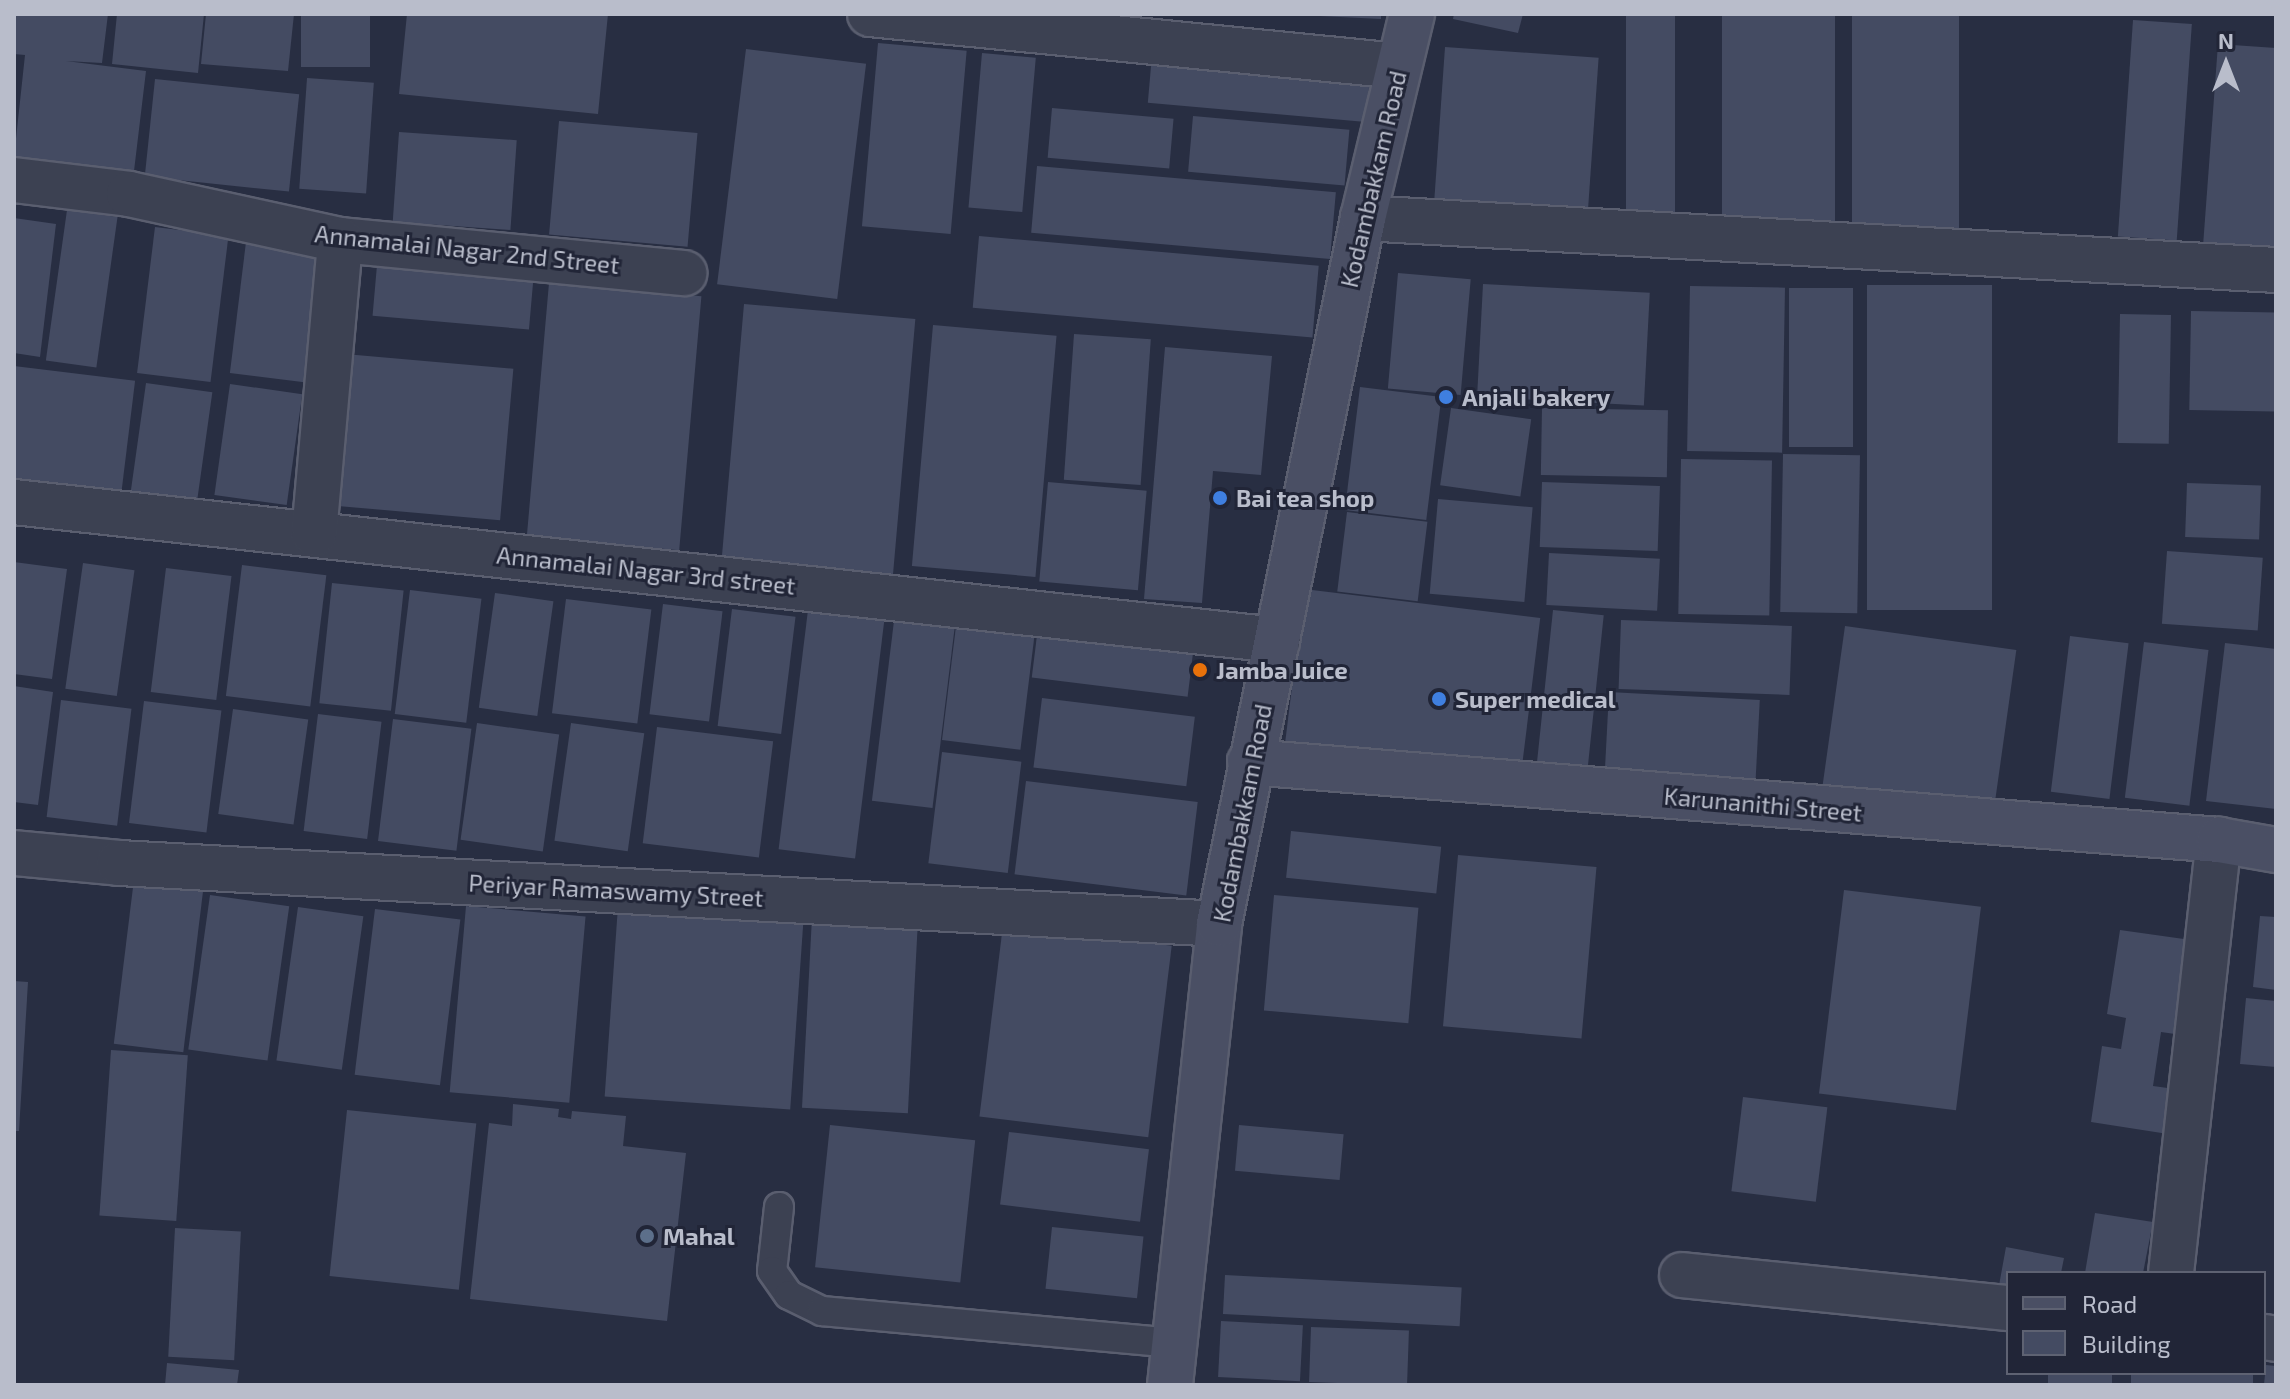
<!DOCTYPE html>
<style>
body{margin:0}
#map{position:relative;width:2290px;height:1399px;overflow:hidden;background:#282e42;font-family:"Exo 2",sans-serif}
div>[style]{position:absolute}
.building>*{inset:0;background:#444b62;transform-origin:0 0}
.roads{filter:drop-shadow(2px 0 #5a5e6f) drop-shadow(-2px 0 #5a5e6f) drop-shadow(0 2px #5a5e6f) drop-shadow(0 -2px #5a5e6f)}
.lane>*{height:28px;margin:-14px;padding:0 14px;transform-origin:14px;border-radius:14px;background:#3c4152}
.street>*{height:44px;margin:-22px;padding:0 22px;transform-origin:22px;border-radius:22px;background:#3c4152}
.secondary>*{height:44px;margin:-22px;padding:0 22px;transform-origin:22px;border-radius:22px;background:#4a4f64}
.dots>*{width:22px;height:22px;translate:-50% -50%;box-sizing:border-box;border:4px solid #212537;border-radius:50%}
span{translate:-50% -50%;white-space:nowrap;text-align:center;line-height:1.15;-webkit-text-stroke:6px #212537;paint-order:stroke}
.street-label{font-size:24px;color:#b9bdcb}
.poi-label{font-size:24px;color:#b9bdcb;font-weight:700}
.left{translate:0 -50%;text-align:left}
.frame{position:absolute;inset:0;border:16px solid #b9bdcb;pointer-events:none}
.legend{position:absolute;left:2006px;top:1271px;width:260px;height:104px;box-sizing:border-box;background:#212537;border:2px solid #5e6272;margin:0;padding:10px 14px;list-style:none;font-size:24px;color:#b9bdcb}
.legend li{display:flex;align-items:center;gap:16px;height:40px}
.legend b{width:40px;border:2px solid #5e6272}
.north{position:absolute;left:2186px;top:24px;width:80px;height:80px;-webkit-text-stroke:6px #212537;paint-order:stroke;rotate:0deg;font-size:22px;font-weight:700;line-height:32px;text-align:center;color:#b9bdcb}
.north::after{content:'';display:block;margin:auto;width:28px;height:36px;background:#b9bdcb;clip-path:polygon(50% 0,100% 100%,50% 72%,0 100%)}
</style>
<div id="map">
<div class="building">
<div style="clip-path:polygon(16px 14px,108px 14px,102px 63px,66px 61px,146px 71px,134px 171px,14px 157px,25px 55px,14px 54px)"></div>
<div style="clip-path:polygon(117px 14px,204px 14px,198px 73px,112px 64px)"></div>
<div style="clip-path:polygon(206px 14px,294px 14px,288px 71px,201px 64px)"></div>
<div style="left:301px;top:14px;width:69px;height:53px"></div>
<div style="clip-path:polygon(407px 14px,608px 14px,598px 114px,399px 94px)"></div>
<div style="clip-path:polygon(1321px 14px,1381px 14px,1381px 19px,1320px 16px)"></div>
<div style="clip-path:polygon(1454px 14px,1523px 14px,1518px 33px,1453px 19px)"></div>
<div style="left:1626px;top:14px;width:49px;height:212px"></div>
<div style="left:1722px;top:14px;width:113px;height:217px"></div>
<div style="left:1852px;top:14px;width:107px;height:227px"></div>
<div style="left:2133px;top:20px;width:59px;height:217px;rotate:4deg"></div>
<div style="left:878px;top:43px;width:89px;height:184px;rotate:5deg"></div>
<div style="clip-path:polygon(2218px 44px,2276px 48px,2276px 251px,2203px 246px)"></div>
<div style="left:1445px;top:47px;width:154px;height:166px;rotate:4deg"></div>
<div style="left:746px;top:49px;width:121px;height:237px;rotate:7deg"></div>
<div style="left:982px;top:53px;width:54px;height:155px;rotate:5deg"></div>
<div style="left:1152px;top:55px;width:219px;height:48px;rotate:5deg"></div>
<div style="left:307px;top:78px;width:67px;height:111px;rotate:4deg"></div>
<div style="left:155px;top:79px;width:145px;height:98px;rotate:6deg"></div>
<div style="left:1052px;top:108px;width:122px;height:50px;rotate:5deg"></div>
<div style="left:1193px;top:116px;width:157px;height:56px;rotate:5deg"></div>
<div style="left:559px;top:121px;width:139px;height:114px;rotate:5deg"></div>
<div style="left:399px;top:132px;width:118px;height:90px;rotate:4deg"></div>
<div style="left:1037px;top:166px;width:300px;height:67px;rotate:5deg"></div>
<div style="left:67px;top:210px;width:51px;height:152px;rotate:8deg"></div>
<div style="clip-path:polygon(14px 218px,56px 224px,40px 357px,14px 353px)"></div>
<div style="left:155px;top:227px;width:74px;height:147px;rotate:7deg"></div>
<div style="left:979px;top:236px;width:341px;height:72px;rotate:5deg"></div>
<div style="left:246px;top:242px;width:79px;height:132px;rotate:7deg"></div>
<div style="left:377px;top:265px;width:157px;height:51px;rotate:5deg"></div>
<div style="left:1398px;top:273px;width:73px;height:116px;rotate:5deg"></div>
<div style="left:549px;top:283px;width:153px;height:255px;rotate:5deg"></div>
<div style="left:1483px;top:284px;width:167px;height:113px;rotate:3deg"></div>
<div style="left:1992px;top:285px;width:325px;height:125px;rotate:90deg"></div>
<div style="left:1690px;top:286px;width:95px;height:165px;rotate:1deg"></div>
<div style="left:1789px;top:288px;width:64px;height:159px"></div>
<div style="left:744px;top:304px;width:172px;height:257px;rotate:5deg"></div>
<div style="left:2191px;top:311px;width:85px;height:99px;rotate:1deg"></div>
<div style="left:2120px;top:314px;width:51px;height:129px;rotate:1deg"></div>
<div style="left:933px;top:325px;width:124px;height:242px;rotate:5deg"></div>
<div style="left:1074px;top:334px;width:77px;height:146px;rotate:4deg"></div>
<div style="clip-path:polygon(1165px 347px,1272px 356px,1261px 475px,1213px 471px,1202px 603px,1144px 599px)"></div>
<div style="left:345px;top:354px;width:169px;height:152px;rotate:5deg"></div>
<div style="left:14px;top:366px;width:122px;height:115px;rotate:7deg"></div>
<div style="left:146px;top:383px;width:67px;height:109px;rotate:8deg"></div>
<div style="left:230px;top:384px;width:73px;height:112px;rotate:8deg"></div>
<div style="left:1360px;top:387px;width:82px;height:124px;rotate:7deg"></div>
<div style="left:1451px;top:408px;width:81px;height:78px;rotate:8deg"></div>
<div style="left:1542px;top:408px;width:126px;height:67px;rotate:1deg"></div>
<div style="left:1783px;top:454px;width:77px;height:158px;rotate:1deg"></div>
<div style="left:1681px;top:459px;width:91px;height:155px;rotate:1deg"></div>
<div style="left:1048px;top:482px;width:99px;height:100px;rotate:5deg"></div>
<div style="left:1542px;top:482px;width:118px;height:65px;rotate:2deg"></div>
<div style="left:2187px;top:483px;width:74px;height:54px;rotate:2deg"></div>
<div style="left:1438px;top:499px;width:95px;height:95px;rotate:5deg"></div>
<div style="left:1347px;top:512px;width:81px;height:80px;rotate:7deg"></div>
<div style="left:2167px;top:551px;width:96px;height:73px;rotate:4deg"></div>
<div style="left:1549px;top:553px;width:111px;height:52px;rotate:3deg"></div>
<div style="clip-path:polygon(14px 562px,67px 569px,52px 679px,14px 674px)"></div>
<div style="left:83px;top:563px;width:52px;height:127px;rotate:8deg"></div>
<div style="left:242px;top:565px;width:85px;height:132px;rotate:7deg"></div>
<div style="left:166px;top:568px;width:66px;height:125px;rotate:7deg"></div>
<div style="left:332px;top:583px;width:72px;height:121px;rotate:6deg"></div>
<div style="left:1304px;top:589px;width:238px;height:160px;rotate:7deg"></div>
<div style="left:410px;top:590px;width:72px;height:125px;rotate:7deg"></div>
<div style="left:495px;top:593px;width:59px;height:116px;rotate:8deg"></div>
<div style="left:566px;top:599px;width:86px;height:115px;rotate:7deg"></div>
<div style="left:663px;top:604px;width:60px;height:111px;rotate:7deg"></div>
<div style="left:732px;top:609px;width:64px;height:118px;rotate:7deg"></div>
<div style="left:808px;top:610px;width:77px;height:241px;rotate:7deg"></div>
<div style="left:1553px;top:610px;width:51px;height:169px;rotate:6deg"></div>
<div style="left:957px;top:618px;width:79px;height:123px;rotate:7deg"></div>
<div style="left:1621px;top:620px;width:171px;height:69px;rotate:2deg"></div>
<div style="left:894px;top:621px;width:61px;height:181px;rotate:7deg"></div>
<div style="left:1845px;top:626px;width:173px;height:164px;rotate:8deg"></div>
<div style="left:1038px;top:627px;width:157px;height:51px;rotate:7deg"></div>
<div style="left:2070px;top:636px;width:59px;height:157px;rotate:7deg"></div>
<div style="left:2144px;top:642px;width:65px;height:157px;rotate:7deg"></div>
<div style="clip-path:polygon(2225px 643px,2276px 649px,2276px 809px,2206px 801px)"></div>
<div style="clip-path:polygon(14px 686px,53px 692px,38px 805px,14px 802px)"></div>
<div style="left:1609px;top:692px;width:151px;height:92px;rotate:3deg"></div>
<div style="left:1042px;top:698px;width:154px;height:70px;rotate:7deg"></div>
<div style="left:61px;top:700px;width:71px;height:118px;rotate:7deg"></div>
<div style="left:144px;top:701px;width:78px;height:123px;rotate:7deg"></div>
<div style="left:233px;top:709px;width:76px;height:106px;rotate:8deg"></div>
<div style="left:318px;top:714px;width:64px;height:118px;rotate:7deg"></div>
<div style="left:393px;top:719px;width:79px;height:123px;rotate:7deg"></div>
<div style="left:477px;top:723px;width:83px;height:118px;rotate:8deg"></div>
<div style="left:571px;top:723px;width:74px;height:119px;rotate:8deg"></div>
<div style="left:657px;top:727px;width:117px;height:117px;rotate:7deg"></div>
<div style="left:942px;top:752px;width:80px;height:112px;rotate:7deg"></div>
<div style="left:1026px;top:781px;width:173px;height:94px;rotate:7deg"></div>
<div style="left:1291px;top:831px;width:151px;height:47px;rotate:6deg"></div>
<div style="left:1458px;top:855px;width:139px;height:172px;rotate:5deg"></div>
<div style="left:135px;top:871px;width:70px;height:174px;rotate:7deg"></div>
<div style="left:1844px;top:890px;width:138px;height:205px;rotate:7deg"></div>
<div style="left:210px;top:895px;width:80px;height:156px;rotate:8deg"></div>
<div style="left:1274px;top:895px;width:145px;height:116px;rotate:5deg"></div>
<div style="left:466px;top:906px;width:120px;height:187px;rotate:5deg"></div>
<div style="left:618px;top:906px;width:186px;height:191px;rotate:4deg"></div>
<div style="left:298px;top:907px;width:66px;height:155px;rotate:8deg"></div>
<div style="left:375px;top:909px;width:86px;height:167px;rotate:7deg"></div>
<div style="clip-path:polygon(2260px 916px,2276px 917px,2276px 990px,2253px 987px)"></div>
<div style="left:812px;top:917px;width:106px;height:191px;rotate:3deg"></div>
<div style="left:1003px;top:925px;width:170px;height:193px;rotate:7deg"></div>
<div style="clip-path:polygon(2120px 930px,2198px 941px,2175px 1034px,2161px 1032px,2153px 1086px,2175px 1089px,2168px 1134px,2091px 1122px,2102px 1046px,2121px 1049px,2126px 1018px,2107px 1014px)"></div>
<div style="clip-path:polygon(14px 981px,28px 982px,19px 1131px,14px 1131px)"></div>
<div style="clip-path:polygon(2246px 998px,2276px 1001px,2276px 1067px,2240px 1064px)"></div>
<div style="left:111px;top:1050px;width:77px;height:166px;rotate:4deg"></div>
<div style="left:1743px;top:1097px;width:85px;height:95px;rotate:7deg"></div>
<div style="clip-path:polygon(513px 1104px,559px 1109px,558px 1117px,571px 1119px,572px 1111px,626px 1116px,623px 1146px,686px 1153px,667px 1321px,470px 1299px,489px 1123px,512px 1126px)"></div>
<div style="left:347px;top:1110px;width:130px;height:167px;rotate:6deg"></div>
<div style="left:830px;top:1125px;width:146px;height:143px;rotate:6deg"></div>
<div style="left:1239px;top:1125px;width:105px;height:46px;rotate:5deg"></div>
<div style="left:1009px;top:1132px;width:141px;height:73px;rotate:7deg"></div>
<div style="clip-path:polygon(2095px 1213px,2153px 1222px,2143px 1273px,2085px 1273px)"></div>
<div style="left:1052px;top:1227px;width:92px;height:62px;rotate:6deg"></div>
<div style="left:175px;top:1228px;width:66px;height:129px;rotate:3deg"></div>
<div style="clip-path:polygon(2006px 1247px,2064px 1258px,2061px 1273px,2008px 1273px,2008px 1293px,1998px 1291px)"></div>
<div style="left:1225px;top:1275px;width:237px;height:39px;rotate:3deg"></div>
<div style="left:1221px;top:1321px;width:82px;height:56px;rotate:3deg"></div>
<div style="left:1311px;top:1327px;width:98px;height:55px;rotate:2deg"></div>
<div style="clip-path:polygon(167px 1363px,239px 1370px,237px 1385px,165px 1385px)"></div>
<div style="left:2266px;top:1365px;width:10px;height:20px;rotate:6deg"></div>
<div style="left:2048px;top:1373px;width:64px;height:12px"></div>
<div style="left:2131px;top:1373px;width:122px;height:12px"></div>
</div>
<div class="roads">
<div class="lane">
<div style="left:779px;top:1207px;width:64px;rotate:96.2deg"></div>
<div style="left:772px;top:1271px;width:29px;rotate:55deg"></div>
<div style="left:789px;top:1295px;width:37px;rotate:26deg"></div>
<div style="left:822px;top:1311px;width:353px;rotate:5.2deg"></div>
</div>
<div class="street">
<div style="left:870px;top:14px;width:531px;rotate:5.62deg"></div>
<div style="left:14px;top:180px;width:116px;rotate:6.9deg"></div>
<div style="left:129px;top:194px;width:216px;rotate:12.3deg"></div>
<div style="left:340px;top:240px;width:346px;rotate:5.5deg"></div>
<div style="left:1363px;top:218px;width:914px;rotate:3.26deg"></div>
<div style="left:14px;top:502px;width:1271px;rotate:6.24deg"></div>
<div style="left:314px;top:534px;width:295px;rotate:-84.9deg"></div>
<div style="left:14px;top:853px;width:105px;rotate:5.4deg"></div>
<div style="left:119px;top:863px;width:1102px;rotate:3.17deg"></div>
<div style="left:2171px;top:1273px;width:436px;rotate:-83.7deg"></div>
<div style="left:1682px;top:1275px;width:328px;rotate:5.8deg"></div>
<div style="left:2264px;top:1337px;width:12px;rotate:9deg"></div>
</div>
<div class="secondary">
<div style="left:1250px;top:762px;width:972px;rotate:4.6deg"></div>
<div style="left:2219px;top:840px;width:58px;rotate:10deg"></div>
<div style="left:1170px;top:1385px;width:464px;rotate:-83.9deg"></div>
<div style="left:1219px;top:924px;width:721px;rotate:-78.47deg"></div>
<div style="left:1363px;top:218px;width:210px;rotate:-76.5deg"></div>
</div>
</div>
<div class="dots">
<div style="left:1446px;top:397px;background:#3f7fe0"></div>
<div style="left:1220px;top:498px;background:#3f7fe0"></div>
<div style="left:1200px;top:670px;background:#e8710a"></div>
<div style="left:1439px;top:699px;background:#3f7fe0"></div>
<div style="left:647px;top:1236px;background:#5c6f8a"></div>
</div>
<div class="street-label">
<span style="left:1373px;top:179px;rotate:-77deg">Kodambakkam Road</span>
<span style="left:467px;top:249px;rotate:6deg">Annamalai Nagar 2nd Street</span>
<span style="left:646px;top:570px;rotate:6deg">Annamalai Nagar 3rd street</span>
<span style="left:1763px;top:804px;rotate:5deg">Karunanithi Street</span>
<span style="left:1242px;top:813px;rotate:-79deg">Kodambakkam Road</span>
<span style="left:616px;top:890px;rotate:3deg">Periyar Ramaswamy Street</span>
</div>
<div class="poi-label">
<span class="left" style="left:1462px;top:397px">Anjali bakery</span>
<span class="left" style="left:1236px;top:498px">Bai tea shop</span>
<span class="left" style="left:1216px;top:670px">Jamba Juice</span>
<span class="left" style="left:1455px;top:699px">Super medical</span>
<span class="left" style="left:663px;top:1236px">Mahal</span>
</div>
<div class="frame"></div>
<ul class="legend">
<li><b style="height:10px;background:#4a4f64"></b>Road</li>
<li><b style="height:22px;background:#444b62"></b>Building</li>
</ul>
<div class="north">N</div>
</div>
